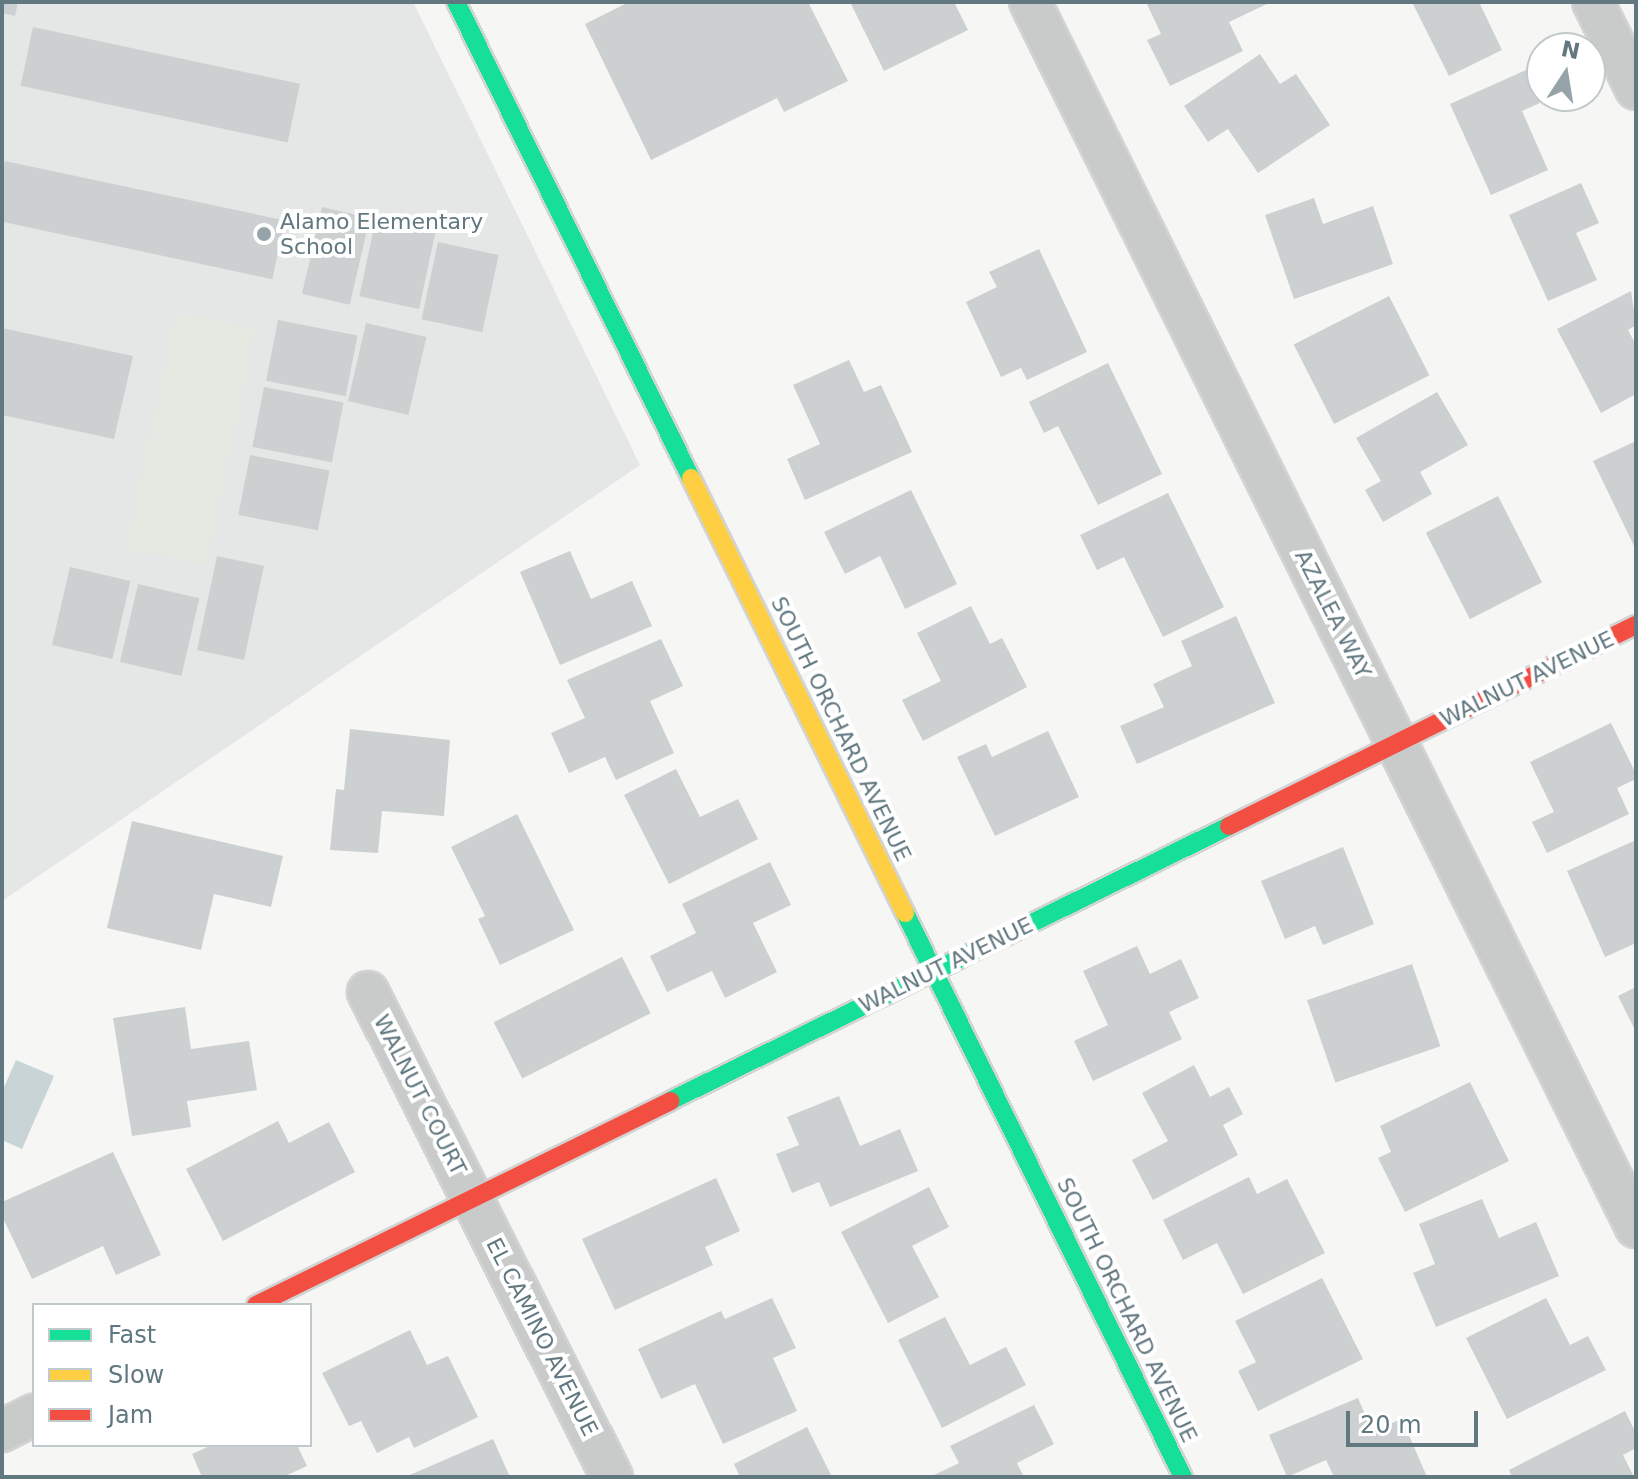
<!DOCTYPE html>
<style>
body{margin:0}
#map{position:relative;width:1638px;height:1479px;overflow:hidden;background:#f6f6f5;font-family:"DejaVu Sans",sans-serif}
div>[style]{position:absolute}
.built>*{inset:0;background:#e5e7e6}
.green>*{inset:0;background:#e6e8e2;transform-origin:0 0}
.water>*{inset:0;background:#c8d4d5}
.building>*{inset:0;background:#cdd0d0;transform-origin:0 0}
.roads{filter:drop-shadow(2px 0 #d2d3d3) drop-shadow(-2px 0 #d2d3d3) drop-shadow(0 2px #d2d3d3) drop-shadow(0 -2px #d2d3d3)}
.street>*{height:40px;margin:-20px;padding:0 20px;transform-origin:20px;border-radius:20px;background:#c9cbcb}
.fast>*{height:18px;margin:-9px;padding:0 9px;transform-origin:9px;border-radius:9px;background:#16e098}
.slow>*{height:18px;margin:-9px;padding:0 9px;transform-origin:9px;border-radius:9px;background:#ffcf43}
.jam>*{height:18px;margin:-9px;padding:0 9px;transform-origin:9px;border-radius:9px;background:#f24e42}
.dots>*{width:22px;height:22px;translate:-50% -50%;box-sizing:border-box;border:4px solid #fff;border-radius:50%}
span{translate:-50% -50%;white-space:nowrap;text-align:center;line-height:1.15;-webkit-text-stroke:8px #fff;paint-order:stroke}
.poi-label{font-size:22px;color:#627880}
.left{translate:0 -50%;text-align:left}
.street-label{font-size:22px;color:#627880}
.frame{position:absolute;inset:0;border:4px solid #627880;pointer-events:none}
.legend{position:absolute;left:32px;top:1303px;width:280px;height:144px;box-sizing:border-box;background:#fff;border:2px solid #c0c9cc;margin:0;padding:10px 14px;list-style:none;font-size:24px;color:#627880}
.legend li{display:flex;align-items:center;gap:16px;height:40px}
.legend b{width:40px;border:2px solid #c0c9cc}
.north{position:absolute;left:1526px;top:32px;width:80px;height:80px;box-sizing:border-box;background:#fff;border:2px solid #c0c9cc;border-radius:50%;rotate:12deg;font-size:22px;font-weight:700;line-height:32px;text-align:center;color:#627880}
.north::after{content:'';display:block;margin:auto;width:28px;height:36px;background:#96a4a9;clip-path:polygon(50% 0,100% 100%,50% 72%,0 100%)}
.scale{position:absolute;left:1346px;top:1411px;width:132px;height:36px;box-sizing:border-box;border:4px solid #627880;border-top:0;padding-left:10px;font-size:24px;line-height:28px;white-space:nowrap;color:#627880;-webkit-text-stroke:6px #fff;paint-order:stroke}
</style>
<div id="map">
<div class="built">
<div style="clip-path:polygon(2px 2px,413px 2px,640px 465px,2px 901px)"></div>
</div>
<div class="green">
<div style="left:175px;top:313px;width:81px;height:120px;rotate:11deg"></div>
<div style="left:149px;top:432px;width:82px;height:119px;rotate:11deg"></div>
</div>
<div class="water">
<div style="clip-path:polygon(16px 1060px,54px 1076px,22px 1149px,2px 1140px,2px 1092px)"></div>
</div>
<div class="building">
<div style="clip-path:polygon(2px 2px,18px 2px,15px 16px,2px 13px)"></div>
<div style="clip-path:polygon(629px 2px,808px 2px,848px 81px,784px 112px,777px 98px,651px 160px,585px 24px)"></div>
<div style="clip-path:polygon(850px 2px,954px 2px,968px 30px,884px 71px)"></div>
<div style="clip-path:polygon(1146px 2px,1271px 2px,1229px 22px,1243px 51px,1170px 86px,1147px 40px,1161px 34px)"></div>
<div style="clip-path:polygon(1412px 2px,1479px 2px,1502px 50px,1449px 76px)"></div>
<div style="left:33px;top:27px;width:273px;height:60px;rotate:12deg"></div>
<div style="clip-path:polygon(1260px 54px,1280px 84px,1296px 74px,1330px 125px,1258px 173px,1228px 129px,1208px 142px,1184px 106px)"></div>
<div style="clip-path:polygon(1526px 70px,1540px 103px,1522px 111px,1548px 170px,1491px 195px,1450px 104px)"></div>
<div style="left:5px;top:161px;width:286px;height:60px;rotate:12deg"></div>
<div style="clip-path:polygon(1581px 183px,1599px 223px,1576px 233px,1597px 280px,1548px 301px,1509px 215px)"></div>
<div style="clip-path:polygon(1314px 198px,1323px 224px,1373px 206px,1393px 264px,1294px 299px,1265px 215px)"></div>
<div style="left:322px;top:207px;width:49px;height:89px;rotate:13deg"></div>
<div style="left:376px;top:218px;width:61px;height:80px;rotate:12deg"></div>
<div style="left:438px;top:242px;width:62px;height:79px;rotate:12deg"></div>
<div style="clip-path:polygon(1039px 249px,1087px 352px,1027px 380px,1021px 368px,1001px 377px,966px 302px,997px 287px,989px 272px)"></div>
<div style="clip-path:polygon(1631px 291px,1636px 325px,1628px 330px,1636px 345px,1636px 394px,1601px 413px,1557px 329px)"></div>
<div style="left:1389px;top:296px;width:89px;height:107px;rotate:63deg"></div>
<div style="left:278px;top:320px;width:81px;height:62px;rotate:11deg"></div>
<div style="left:366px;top:323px;width:62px;height:80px;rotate:13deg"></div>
<div style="clip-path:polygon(2px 328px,133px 356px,114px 439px,2px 415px)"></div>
<div style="clip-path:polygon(849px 360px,864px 392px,881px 385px,912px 452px,805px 500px,787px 459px,820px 444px,793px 385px)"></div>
<div style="clip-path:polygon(1108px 363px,1162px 474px,1098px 505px,1058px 426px,1044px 433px,1029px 402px)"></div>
<div style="left:264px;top:387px;width:81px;height:61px;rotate:11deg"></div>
<div style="clip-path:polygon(1437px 392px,1468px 445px,1420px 472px,1432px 494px,1383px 522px,1365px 490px,1381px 481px,1356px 438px)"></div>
<div style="clip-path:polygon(1636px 441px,1636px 550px,1593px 461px)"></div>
<div style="left:250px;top:455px;width:81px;height:61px;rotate:11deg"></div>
<div style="clip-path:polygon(911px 490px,957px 584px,905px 609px,880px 556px,845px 574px,824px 532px)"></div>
<div style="clip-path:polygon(1168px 493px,1224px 607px,1163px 637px,1124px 557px,1097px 570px,1080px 535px)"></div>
<div style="left:1498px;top:496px;width:97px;height:81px;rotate:63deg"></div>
<div style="clip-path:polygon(570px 551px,591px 599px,632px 581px,652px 626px,560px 665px,520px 572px)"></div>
<div style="left:217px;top:556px;width:48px;height:96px;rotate:12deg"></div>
<div style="left:70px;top:567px;width:62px;height:80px;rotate:13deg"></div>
<div style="left:138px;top:584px;width:63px;height:80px;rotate:13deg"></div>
<div style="clip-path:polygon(971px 606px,990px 644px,1002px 638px,1027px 687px,923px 741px,902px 700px,941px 681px,917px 633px)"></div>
<div style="clip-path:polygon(1236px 616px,1275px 703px,1137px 764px,1120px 726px,1164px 707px,1153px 684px,1192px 666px,1181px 641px)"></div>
<div style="clip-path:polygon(661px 639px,683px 686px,650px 701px,674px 753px,616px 780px,605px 757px,569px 773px,551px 733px,585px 718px,567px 680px)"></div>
<div style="clip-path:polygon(1611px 723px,1636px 774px,1636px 779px,1617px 788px,1629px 814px,1547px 853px,1532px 822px,1554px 812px,1530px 762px)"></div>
<div style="clip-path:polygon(350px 729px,450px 740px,444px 816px,382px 811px,378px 853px,330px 850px,336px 789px,344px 790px)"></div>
<div style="clip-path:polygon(1048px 731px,1079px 797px,995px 836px,957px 757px,986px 744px,992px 757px)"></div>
<div style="clip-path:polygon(676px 769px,700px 817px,738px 799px,758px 839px,669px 884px,624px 795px)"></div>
<div style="clip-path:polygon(517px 814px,574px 930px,500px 965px,478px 919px,485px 916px,451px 847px)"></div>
<div style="clip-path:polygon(132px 821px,283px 856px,271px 907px,214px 894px,201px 950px,107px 928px)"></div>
<div style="clip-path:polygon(1636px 840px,1636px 943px,1605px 957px,1567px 871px)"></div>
<div style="clip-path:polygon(1343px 847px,1374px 924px,1323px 945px,1315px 926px,1285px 939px,1261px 881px)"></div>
<div style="clip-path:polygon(770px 862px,791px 905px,753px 923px,777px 972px,725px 998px,712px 971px,667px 992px,650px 956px,696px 933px,682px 904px)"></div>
<div style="clip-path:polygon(1137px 946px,1150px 974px,1181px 959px,1199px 998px,1169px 1012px,1182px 1039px,1093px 1081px,1074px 1041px,1108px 1025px,1083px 971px)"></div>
<div style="left:622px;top:957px;width:63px;height:144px;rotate:63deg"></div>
<div style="left:1412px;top:964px;width:87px;height:111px;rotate:71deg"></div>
<div style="clip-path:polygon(1636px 987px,1636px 1032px,1618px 996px)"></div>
<div style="clip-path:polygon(185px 1007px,191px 1049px,249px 1041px,257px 1090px,187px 1101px,191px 1127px,132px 1136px,113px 1018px)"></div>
<div style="clip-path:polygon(1194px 1065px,1210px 1097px,1229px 1087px,1243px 1114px,1223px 1125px,1238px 1155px,1153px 1200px,1132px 1160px,1168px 1141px,1142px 1093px)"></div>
<div style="clip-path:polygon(1470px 1082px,1509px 1161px,1405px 1212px,1378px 1158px,1391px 1152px,1380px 1126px)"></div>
<div style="clip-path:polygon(839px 1096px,860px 1146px,900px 1129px,918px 1171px,830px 1207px,819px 1182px,792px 1193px,776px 1154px,799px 1145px,787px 1117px)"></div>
<div style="clip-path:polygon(278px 1121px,289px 1143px,329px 1122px,355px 1172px,223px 1241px,186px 1169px)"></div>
<div style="clip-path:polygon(113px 1152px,161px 1255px,116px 1275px,103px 1246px,32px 1279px,2px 1216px,2px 1202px)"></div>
<div style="clip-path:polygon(1249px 1177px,1257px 1194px,1287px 1179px,1325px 1253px,1243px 1294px,1217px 1243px,1183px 1260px,1163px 1220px)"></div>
<div style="clip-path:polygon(716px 1178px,740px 1231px,705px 1247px,713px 1265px,615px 1310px,582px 1239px)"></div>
<div style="clip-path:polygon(929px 1187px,949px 1227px,912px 1246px,939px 1297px,888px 1323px,841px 1232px)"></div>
<div style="clip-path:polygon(1482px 1199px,1499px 1238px,1536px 1222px,1559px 1276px,1436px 1327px,1413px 1273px,1435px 1264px,1419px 1224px)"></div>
<div style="clip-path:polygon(1322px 1278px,1363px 1359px,1258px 1411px,1238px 1371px,1256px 1362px,1235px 1321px)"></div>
<div style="clip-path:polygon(772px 1298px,796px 1348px,773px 1358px,797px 1411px,723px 1444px,695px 1384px,661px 1399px,638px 1349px,721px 1311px,725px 1319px)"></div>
<div style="clip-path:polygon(1546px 1298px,1570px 1345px,1588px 1336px,1606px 1370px,1507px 1419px,1466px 1338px)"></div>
<div style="clip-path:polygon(945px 1317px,970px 1365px,1006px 1347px,1026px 1385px,942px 1428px,898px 1340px)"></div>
<div style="clip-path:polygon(410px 1330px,427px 1365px,448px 1356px,478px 1417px,414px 1448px,409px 1437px,377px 1453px,361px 1421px,349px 1426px,322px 1373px)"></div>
<div style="clip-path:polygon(1358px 1398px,1372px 1431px,1402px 1419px,1427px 1477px,1334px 1477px,1326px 1460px,1287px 1477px,1269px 1435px)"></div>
<div style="clip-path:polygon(1034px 1405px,1054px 1444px,1017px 1463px,1024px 1477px,930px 1477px,959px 1463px,950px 1446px)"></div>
<div style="clip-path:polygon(1625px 1411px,1636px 1433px,1636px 1448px,1623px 1455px,1634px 1477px,1512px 1477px,1509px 1470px)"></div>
<div style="clip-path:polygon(807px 1427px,832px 1477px,740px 1477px,734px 1464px)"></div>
<div style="clip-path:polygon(493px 1439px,510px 1477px,405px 1477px)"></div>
<div style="clip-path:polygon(212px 1445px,297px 1445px,307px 1466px,283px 1477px,202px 1477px,192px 1454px)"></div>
</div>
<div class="roads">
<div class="street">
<div style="left:1030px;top:2px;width:1367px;rotate:63.68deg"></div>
<div style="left:1593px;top:2px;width:97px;rotate:63.7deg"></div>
<div style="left:368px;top:992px;width:543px;rotate:63.29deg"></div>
<div style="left:2px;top:1431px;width:36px;rotate:-27deg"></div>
</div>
<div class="fast">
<div style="left:456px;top:2px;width:531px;rotate:63.72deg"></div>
<div style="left:905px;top:913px;width:629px;rotate:63.76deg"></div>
<div style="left:670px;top:1101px;width:623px;rotate:-26.19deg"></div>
</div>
<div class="slow">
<div style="left:691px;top:478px;width:485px;rotate:63.8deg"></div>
</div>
<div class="jam">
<div style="left:1229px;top:826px;width:454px;rotate:-26.3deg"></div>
<div style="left:256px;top:1305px;width:462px;rotate:-26.2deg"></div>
</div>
</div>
<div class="dots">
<div style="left:264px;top:234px;background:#96a4a9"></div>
</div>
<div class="poi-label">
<span class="left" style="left:280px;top:234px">Alamo Elementary<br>School</span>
</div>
<div class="street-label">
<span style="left:1333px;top:614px;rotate:63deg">AZALEA WAY</span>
<span style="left:1527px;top:679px;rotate:-26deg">WALNUT AVENUE</span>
<span style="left:841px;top:729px;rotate:64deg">SOUTH ORCHARD AVENUE</span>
<span style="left:946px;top:965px;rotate:-26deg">WALNUT AVENUE</span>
<span style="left:420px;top:1095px;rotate:63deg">WALNUT COURT</span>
<span style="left:1127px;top:1310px;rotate:64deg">SOUTH ORCHARD AVENUE</span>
<span style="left:542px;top:1337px;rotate:63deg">EL CAMINO AVENUE</span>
</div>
<div class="frame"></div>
<ul class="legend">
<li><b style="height:10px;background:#16e098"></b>Fast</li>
<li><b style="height:10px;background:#ffcf43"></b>Slow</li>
<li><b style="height:10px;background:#f24e42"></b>Jam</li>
</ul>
<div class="north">N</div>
<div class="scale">20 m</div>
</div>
